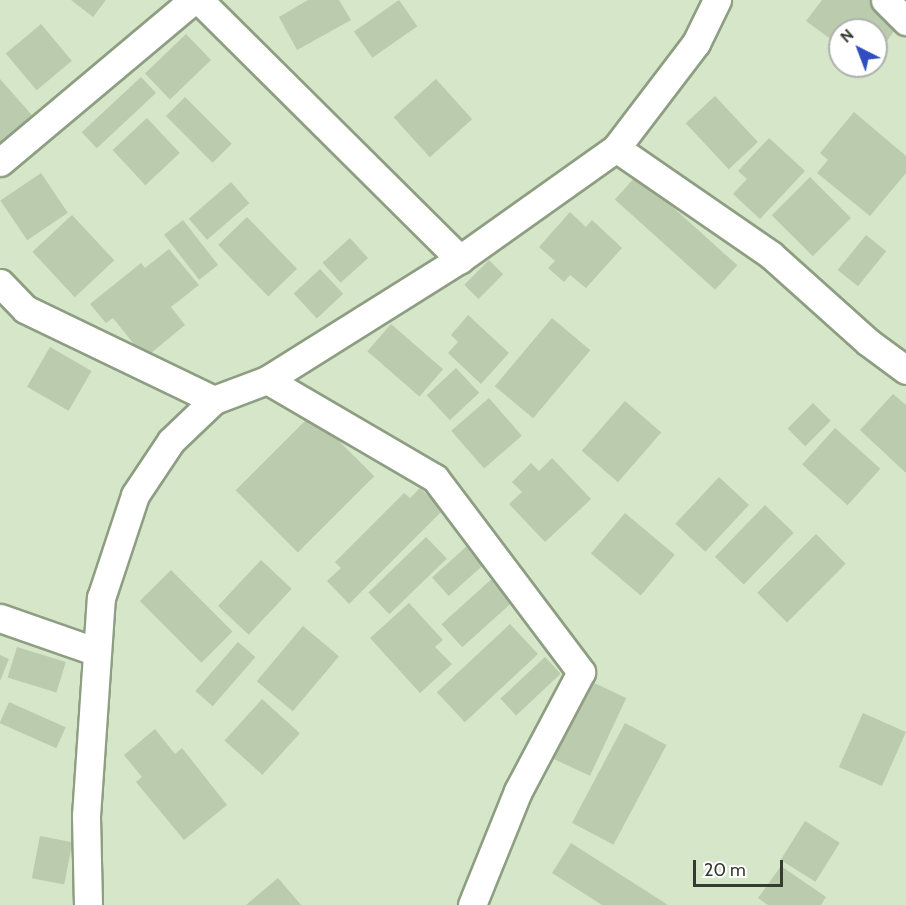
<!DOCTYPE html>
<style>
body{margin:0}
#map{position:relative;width:906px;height:905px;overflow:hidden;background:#d5e6c9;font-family:Cabin,sans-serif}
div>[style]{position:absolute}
.building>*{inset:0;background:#bacbae;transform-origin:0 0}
.roads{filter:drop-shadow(2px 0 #8e9e82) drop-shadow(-2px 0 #8e9e82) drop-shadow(0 2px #8e9e82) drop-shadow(0 -2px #8e9e82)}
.minor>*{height:27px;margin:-13.5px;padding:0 13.5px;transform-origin:13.5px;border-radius:13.5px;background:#fff}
span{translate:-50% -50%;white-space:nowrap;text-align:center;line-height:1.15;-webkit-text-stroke:4.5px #fff;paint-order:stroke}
.north{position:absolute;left:828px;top:18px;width:60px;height:60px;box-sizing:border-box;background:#fff;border:2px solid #aeb1ac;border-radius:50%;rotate:318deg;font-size:16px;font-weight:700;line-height:24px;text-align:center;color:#353b30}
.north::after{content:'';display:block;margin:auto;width:21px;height:27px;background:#2f4dbe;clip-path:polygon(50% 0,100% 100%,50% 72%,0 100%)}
.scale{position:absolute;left:693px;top:860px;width:90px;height:27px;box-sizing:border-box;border:3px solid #353b30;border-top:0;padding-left:8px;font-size:18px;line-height:21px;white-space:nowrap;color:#353b30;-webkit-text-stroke:4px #fff;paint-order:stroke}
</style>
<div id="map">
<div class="building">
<div style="clip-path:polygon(71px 0,106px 0,93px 17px)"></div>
<div style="clip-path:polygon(308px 0,339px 0,351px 20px,297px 50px,279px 17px)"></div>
<div style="left:399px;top:0;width:32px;height:55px;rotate:55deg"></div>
<div style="clip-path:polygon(822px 0,869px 0,900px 23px,876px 56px,876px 30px,840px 30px,840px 46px,806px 21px)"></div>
<div style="left:41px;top:24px;width:48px;height:46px;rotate:50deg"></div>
<div style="left:186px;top:34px;width:36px;height:57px;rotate:46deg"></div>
<div style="left:141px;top:77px;width:22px;height:81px;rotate:47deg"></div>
<div style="clip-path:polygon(0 79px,38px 122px,0 155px)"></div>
<div style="left:436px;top:79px;width:54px;height:57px;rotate:48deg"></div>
<div style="left:715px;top:96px;width:63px;height:40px;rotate:47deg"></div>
<div style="left:185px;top:97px;width:66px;height:27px;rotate:45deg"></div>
<div style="clip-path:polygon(854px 112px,906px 156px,906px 173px,870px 216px,817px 173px,828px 160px,820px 153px)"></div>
<div style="left:147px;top:118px;width:48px;height:47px;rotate:47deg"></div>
<div style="clip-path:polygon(769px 138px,805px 171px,760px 219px,733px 194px,747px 179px,738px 171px)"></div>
<div style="left:41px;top:173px;width:48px;height:49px;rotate:56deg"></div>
<div style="left:637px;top:175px;width:135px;height:33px;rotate:42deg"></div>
<div style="left:810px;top:177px;width:58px;height:54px;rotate:45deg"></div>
<div style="left:231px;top:182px;width:28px;height:56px;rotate:49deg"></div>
<div style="clip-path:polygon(570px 212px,586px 227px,592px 220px,622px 248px,586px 288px,570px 275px,564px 282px,548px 268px,555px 261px,539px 247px)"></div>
<div style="left:72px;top:215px;width:62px;height:54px;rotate:47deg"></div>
<div style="left:247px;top:217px;width:72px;height:40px;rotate:46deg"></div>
<div style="left:183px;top:220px;width:57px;height:24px;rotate:52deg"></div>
<div style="left:866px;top:235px;width:26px;height:45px;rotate:39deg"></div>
<div style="left:350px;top:238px;width:27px;height:37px;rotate:48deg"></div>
<div style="clip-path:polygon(169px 249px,199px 285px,171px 307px,185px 325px,145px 358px,113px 318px,106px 323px,90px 304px,141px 263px,145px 268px)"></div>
<div style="left:489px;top:260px;width:20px;height:35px;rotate:45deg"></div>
<div style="left:320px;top:269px;width:34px;height:36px;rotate:47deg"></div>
<div style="clip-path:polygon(468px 315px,509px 353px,481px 384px,448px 353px,458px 342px,451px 335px)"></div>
<div style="left:552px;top:318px;width:50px;height:89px;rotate:40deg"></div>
<div style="left:391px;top:324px;width:69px;height:36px;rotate:41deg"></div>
<div style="left:50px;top:347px;width:48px;height:46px;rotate:30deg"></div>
<div style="left:456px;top:368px;width:34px;height:40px;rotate:47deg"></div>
<div style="clip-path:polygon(893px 394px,906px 405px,906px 473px,860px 430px)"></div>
<div style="left:489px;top:398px;width:50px;height:50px;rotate:49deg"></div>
<div style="left:625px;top:401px;width:48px;height:66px;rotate:41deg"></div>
<div style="left:813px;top:403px;width:25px;height:36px;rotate:45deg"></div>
<div style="left:312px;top:414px;width:88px;height:108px;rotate:45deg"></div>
<div style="left:835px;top:428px;width:61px;height:49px;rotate:42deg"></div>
<div style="clip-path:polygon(552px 458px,591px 499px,545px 542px,509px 504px,522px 492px,512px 482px,531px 463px,539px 471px)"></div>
<div style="left:719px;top:477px;width:41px;height:64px;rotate:43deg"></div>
<div style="clip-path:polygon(420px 488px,443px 510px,349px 604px,327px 581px,341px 568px,335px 562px,404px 493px,410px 498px)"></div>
<div style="left:765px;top:505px;width:40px;height:72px;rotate:44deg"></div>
<div style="left:625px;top:513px;width:65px;height:53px;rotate:40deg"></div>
<div style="left:816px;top:534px;width:42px;height:83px;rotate:45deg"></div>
<div style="left:426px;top:537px;width:30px;height:80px;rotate:46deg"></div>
<div style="left:467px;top:546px;width:25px;height:47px;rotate:48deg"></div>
<div style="left:261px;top:560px;width:42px;height:63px;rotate:43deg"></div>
<div style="left:171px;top:570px;width:87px;height:44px;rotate:45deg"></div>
<div style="left:495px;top:576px;width:31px;height:72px;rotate:48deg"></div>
<div style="clip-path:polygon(409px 603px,443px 640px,435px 647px,452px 664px,420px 693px,370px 638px)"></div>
<div style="left:510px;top:624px;width:41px;height:100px;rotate:47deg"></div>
<div style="left:303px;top:626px;width:47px;height:72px;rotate:40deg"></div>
<div style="left:238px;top:642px;width:23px;height:65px;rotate:41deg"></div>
<div style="left:17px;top:647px;width:51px;height:32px;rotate:17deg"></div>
<div style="clip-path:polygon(0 655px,9px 659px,0 681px)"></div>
<div style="left:545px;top:657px;width:23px;height:61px;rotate:47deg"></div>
<div style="left:590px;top:681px;width:40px;height:86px;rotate:25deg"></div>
<div style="left:262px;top:699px;width:51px;height:56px;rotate:42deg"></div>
<div style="left:9px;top:702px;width:62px;height:23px;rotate:24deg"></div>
<div style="left:863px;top:713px;width:47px;height:59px;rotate:24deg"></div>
<div style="left:625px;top:723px;width:47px;height:113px;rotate:28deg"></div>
<div style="clip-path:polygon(155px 729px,175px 754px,182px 748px,227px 805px,184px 840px,136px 782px,142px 777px,124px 755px)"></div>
<div style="left:805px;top:821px;width:41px;height:46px;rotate:32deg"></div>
<div style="left:40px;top:836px;width:33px;height:43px;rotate:11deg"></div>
<div style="clip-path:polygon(571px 843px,668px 905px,602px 905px,552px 873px)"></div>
<div style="clip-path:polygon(781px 866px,826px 897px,821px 905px,768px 905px,758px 898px)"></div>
<div style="clip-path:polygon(278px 878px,301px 905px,246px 905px)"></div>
</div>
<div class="roads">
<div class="minor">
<div style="left:199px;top:0;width:368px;rotate:44.8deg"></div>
<div style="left:885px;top:0;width:30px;rotate:45deg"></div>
<div style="left:616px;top:148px;width:188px;rotate:34.6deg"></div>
<div style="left:771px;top:255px;width:130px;rotate:41.9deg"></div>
<div style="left:868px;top:342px;width:47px;rotate:36.4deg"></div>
<div style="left:0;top:162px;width:252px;rotate:-40deg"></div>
<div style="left:0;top:283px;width:36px;rotate:46deg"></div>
<div style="left:25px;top:309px;width:210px;rotate:25.7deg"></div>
<div style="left:267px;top:380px;width:194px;rotate:30.3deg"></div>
<div style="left:435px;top:478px;width:243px;rotate:53deg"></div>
<div style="left:581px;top:672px;width:135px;rotate:117.9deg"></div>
<div style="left:518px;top:791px;width:123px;rotate:112deg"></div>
<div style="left:0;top:618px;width:101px;rotate:19.2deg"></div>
<div style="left:88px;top:905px;width:89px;rotate:-91.3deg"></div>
<div style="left:86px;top:816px;width:219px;rotate:-86.1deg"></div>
<div style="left:101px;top:598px;width:108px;rotate:-71.7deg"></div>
<div style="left:135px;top:495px;width:65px;rotate:-56.3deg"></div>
<div style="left:171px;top:441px;width:59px;rotate:-43.6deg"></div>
<div style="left:214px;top:400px;width:57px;rotate:-20.7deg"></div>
<div style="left:267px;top:380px;width:228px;rotate:-32.1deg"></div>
<div style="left:460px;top:259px;width:191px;rotate:-35.4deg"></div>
<div style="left:616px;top:148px;width:132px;rotate:-52.7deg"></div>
<div style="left:696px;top:43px;width:48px;rotate:-64deg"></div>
</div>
</div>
<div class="north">N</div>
<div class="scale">20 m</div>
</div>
